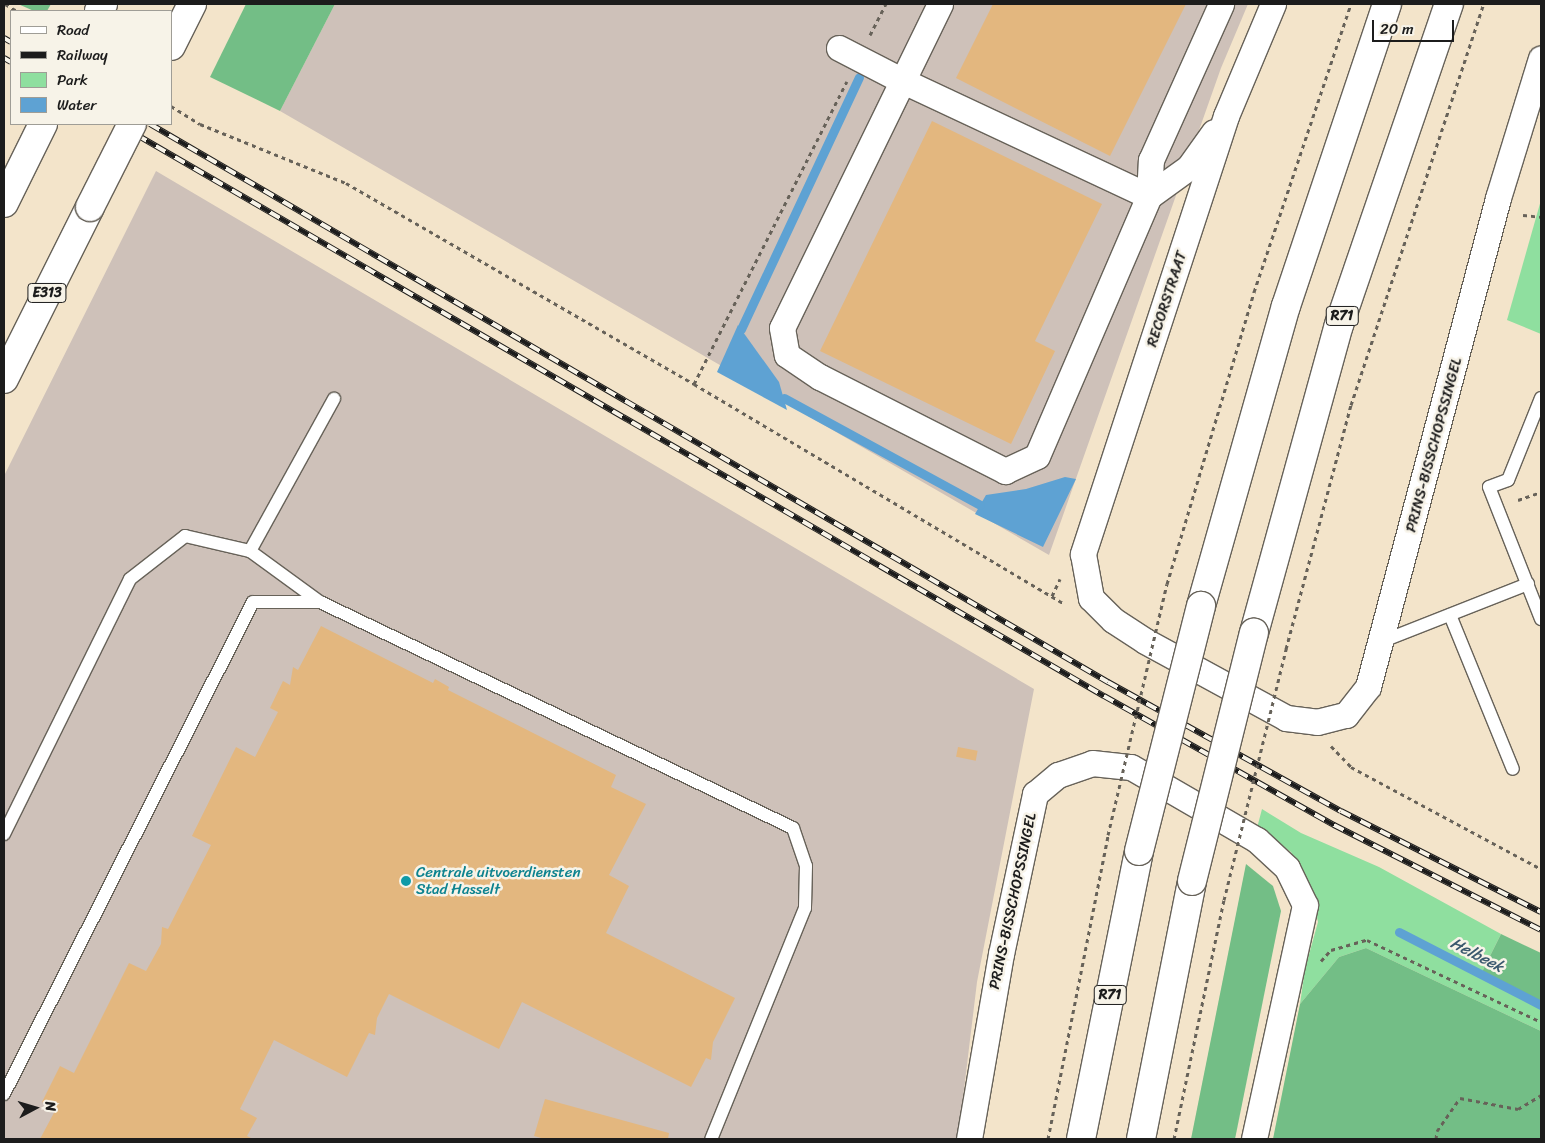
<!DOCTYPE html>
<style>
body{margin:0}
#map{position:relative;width:1545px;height:1143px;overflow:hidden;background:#f3e4ca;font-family:Sriracha,sans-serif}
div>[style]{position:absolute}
.industrial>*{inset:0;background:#cec1b9}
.green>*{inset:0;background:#8fdf9f}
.forest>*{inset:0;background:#73be86}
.water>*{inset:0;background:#5ea2d3}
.stream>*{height:9px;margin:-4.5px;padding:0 4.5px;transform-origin:4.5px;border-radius:4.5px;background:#5ea2d3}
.building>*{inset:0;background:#e3b77f;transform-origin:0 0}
.path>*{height:3px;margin-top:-1.5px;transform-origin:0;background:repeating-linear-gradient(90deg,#676259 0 4px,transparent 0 8px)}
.roads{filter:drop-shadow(1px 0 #676259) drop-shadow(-1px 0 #676259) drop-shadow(0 1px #676259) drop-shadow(0 -1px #676259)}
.lane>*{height:12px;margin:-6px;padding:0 6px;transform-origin:6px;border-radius:6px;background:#fff}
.street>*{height:25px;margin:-12.5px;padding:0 12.5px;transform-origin:12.5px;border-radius:12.5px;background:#fff}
.highway>*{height:28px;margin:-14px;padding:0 14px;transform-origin:14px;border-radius:14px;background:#fff}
.rail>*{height:5.5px;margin-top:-2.75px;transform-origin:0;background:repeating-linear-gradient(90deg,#f7f3e8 0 11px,#1c1c1c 0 22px);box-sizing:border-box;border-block:1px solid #1c1c1c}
.path-bridge>*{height:3px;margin-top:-1.5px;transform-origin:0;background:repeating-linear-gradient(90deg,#676259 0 4px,transparent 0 8px)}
.bridges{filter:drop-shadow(1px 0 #676259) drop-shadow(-1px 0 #676259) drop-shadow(0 1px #676259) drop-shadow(0 -1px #676259)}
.highway-bridge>*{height:28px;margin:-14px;padding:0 14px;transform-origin:14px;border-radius:14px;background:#fff}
.dots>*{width:14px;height:14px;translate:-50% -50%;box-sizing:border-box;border:2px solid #f7f3e8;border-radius:50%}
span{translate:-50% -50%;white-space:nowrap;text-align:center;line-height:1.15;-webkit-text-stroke:5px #f7f3e8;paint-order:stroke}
.shield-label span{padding:1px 4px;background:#f7f3e8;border:1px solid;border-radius:4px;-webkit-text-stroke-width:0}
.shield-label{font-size:14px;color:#1c1c1c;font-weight:700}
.street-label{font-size:15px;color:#1c1c1c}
.culture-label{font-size:15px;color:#0d838f}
.left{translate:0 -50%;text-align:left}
.water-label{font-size:16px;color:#3a586e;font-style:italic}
.frame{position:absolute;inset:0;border:5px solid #1c1c1c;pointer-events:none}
.legend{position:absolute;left:10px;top:10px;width:162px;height:115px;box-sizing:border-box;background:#f7f3e8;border:1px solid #9f9d96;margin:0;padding:6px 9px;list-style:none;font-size:15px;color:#1c1c1c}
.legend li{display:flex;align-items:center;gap:10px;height:25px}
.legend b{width:25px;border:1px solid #9f9d96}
.north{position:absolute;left:10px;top:1083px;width:50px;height:50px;-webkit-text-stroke:4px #f7f3e8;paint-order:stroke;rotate:84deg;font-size:14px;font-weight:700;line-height:20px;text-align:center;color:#1c1c1c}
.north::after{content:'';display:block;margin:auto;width:18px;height:22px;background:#1c1c1c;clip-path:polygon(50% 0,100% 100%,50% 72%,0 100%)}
.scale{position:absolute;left:1372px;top:20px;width:82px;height:22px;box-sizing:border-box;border:2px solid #1c1c1c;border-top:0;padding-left:6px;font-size:15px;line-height:18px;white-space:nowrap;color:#1c1c1c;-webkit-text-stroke:4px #f7f3e8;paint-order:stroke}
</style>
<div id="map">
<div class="industrial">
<div style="clip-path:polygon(335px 4px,1248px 4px,1221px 68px,1049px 555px,280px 111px)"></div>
<div style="clip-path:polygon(156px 171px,1034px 689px,977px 982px,958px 1139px,4px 1139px,4px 476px)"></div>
</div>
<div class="green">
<div style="clip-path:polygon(1541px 200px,1541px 334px,1507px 320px)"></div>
<div style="clip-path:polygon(1262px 809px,1301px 833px,1379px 867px,1501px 934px,1481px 974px,1541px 1008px,1541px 1031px,1366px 948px,1339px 957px,1300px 1004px,1305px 969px,1318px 922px,1311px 887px,1291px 852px,1257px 828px)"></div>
</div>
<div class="forest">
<div style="clip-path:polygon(18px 4px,51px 4px,47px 11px,34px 11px)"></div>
<div style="clip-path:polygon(246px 4px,335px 4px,280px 111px,210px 77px)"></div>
<div style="clip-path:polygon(1246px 864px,1273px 886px,1281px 911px,1235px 1139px,1191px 1139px)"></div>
<div style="clip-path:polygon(1501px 934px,1541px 953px,1541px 1008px,1481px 974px)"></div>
<div style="clip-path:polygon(1366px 948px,1541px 1031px,1541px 1139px,1273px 1139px,1300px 1004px,1339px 957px)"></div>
</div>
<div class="water">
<div style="clip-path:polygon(738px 325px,779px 382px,787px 410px,717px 372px)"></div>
<div style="clip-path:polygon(1065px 477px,1076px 479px,1043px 547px,975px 514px,986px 495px,1026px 489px)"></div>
</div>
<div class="stream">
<div style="left:741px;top:329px;width:278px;rotate:-64.9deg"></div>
<div style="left:784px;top:398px;width:223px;rotate:28.6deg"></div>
<div style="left:1399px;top:932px;width:160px;rotate:27.2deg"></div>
</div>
<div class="building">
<div style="clip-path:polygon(993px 4px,1186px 4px,1110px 156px,956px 78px)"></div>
<div style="clip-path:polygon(932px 121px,1102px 204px,1035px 341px,1055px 351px,1011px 444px,820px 351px)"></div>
<div style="clip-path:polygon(321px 626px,433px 683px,435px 679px,449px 687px,448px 690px,616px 775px,611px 787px,646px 804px,609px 875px,629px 886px,606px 933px,735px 998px,713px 1042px,711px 1060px,706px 1058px,691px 1087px,522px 1002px,499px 1049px,389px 994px,377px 1018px,375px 1035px,369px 1033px,347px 1077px,274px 1040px,240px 1109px,257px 1118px,247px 1136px,253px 1139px,40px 1139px,56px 1109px,42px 1102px,60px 1066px,74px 1073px,129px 963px,146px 971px,161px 944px,162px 927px,168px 929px,211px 845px,192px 836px,236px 747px,255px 757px,278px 712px,270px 708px,283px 681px,290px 685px,293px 667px,298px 670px)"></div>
<div style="left:958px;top:747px;width:20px;height:10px;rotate:11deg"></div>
<div style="clip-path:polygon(545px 1099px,669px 1133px,668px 1139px,545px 1139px,534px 1136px)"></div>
</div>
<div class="path">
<div style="left:5px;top:4px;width:14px;rotate:30deg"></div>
<div style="left:870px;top:35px;width:35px;rotate:-63deg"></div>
<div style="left:171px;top:106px;width:34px;rotate:32deg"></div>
<div style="left:200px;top:124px;width:157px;rotate:22deg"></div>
<div style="left:346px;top:183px;width:402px;rotate:30deg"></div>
<div style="left:694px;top:384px;width:431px;rotate:30.7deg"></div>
<div style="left:1523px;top:215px;width:18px;rotate:6deg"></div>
<div style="left:694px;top:384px;width:339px;rotate:-63.2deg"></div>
<div style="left:1518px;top:500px;width:24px;rotate:-19deg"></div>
<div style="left:1167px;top:584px;width:305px;rotate:-73.4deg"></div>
<div style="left:1254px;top:292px;width:304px;rotate:-71.4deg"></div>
<div style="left:1052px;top:596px;width:19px;rotate:-65deg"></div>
<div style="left:1286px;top:649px;width:253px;rotate:-75.1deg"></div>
<div style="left:1351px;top:405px;width:422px;rotate:-71.7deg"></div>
<div style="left:1331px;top:746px;width:29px;rotate:46deg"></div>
<div style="left:1351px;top:767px;width:216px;rotate:28.2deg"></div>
<div style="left:1321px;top:961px;width:15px;rotate:-48deg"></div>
<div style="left:1331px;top:950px;width:37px;rotate:-16deg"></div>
<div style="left:1367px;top:940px;width:192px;rotate:25.2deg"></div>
<div style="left:1048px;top:1139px;width:310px;rotate:-78.8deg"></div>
<div style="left:1174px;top:1139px;width:244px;rotate:-78.2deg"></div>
<div style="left:1436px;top:1139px;width:8px;rotate:-83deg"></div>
<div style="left:1437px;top:1131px;width:40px;rotate:-55.1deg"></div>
<div style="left:1460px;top:1098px;width:59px;rotate:10.7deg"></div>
<div style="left:1518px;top:1109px;width:27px;rotate:-31deg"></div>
</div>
<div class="roads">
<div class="lane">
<div style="left:1541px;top:398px;width:88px;rotate:111.9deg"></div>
<div style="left:1508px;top:480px;width:20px;rotate:160deg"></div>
<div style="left:1489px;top:487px;width:142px;rotate:68.5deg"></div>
<div style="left:250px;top:551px;width:174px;rotate:-61.1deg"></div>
<div style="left:1450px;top:615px;width:166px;rotate:67.8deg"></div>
<div style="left:1383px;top:641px;width:156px;rotate:-21.5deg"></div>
<div style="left:4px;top:834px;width:284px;rotate:-63.7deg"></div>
<div style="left:130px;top:579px;width:70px;rotate:-38deg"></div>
<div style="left:185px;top:536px;width:67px;rotate:13deg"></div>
<div style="left:250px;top:551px;width:87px;rotate:36.1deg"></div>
<div style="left:4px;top:1094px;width:551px;rotate:-63.16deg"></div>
<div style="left:253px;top:602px;width:67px"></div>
<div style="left:320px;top:602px;width:524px;rotate:25.54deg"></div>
<div style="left:793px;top:828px;width:40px;rotate:71.1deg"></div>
<div style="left:806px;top:866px;width:42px;rotate:91.4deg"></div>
<div style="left:805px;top:908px;width:249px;rotate:112.1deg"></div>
</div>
<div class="street">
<div style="left:940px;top:4px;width:360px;rotate:116deg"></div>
<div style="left:782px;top:328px;width:27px;rotate:80deg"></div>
<div style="left:787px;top:355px;width:40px;rotate:34deg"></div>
<div style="left:820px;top:377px;width:208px;rotate:26.9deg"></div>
<div style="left:1005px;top:471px;width:35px;rotate:-25deg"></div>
<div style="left:1037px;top:456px;width:283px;rotate:-66.7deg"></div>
<div style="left:1149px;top:196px;width:36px;rotate:-87deg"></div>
<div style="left:1151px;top:160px;width:171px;rotate:-65.8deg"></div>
<div style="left:1273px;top:4px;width:121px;rotate:112.8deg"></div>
<div style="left:1226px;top:116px;width:461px;rotate:108.1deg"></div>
<div style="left:1083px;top:554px;width:45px;rotate:79.7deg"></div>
<div style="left:1091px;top:598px;width:31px;rotate:45deg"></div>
<div style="left:1113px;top:620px;width:38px;rotate:33deg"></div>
<div style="left:1145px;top:641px;width:161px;rotate:28.6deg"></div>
<div style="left:1286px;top:718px;width:31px;rotate:7deg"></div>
<div style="left:1317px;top:722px;width:30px;rotate:-14deg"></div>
<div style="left:1346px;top:715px;width:36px;rotate:-52deg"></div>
<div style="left:1368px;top:687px;width:506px;rotate:-75.11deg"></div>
<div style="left:1498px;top:198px;width:146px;rotate:-72.9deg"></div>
<div style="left:839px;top:48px;width:70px;rotate:27.3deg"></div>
<div style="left:901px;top:80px;width:274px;rotate:25.1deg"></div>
<div style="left:1149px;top:196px;width:49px;rotate:-35.9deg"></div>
<div style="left:1189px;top:167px;width:43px;rotate:-54.5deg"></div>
<div style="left:969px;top:1139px;width:188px;rotate:-80.2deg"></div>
<div style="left:1001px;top:954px;width:164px;rotate:-78deg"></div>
<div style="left:1035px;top:794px;width:30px;rotate:-40deg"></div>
<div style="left:1058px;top:775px;width:36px;rotate:-19deg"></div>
<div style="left:1092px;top:763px;width:39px;rotate:6deg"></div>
<div style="left:1131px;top:767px;width:146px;rotate:30.1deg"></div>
<div style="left:1257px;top:840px;width:41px;rotate:43deg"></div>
<div style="left:1287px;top:868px;width:41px;rotate:64.1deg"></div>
<div style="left:1305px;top:905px;width:239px;rotate:102.3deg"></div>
</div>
<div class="highway">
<div style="left:99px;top:11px;width:8px;rotate:-60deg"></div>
<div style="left:171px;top:46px;width:47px;rotate:-63.4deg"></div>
<div style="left:4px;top:203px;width:88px;rotate:-63.7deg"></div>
<div style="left:4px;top:379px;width:192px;rotate:-63.4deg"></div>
<div style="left:1201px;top:606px;width:312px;rotate:-74.2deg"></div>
<div style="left:1286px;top:306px;width:318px;rotate:-71.5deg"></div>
<div style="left:1254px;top:633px;width:320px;rotate:-74.6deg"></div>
<div style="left:1339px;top:325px;width:339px;rotate:-71.1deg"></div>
<div style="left:1081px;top:1139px;width:294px;rotate:-78.6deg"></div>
<div style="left:1141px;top:1139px;width:263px;rotate:-78.8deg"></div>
</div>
</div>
<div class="rail">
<div style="left:4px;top:38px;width:8px;rotate:30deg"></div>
<div style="left:4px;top:58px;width:8px;rotate:30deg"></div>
<div style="left:118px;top:124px;width:1140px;rotate:30.12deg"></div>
<div style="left:1104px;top:696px;width:264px;rotate:29.3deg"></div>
<div style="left:1334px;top:825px;width:232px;rotate:26.9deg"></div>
<div style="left:150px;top:124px;width:1109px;rotate:30.22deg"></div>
<div style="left:1108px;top:682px;width:266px;rotate:29deg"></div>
<div style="left:1341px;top:811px;width:224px;rotate:26.8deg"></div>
</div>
<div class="path-bridge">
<div style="left:1108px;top:835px;width:258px;rotate:-76.8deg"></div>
<div style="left:1224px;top:900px;width:259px;rotate:-76.1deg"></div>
</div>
<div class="bridges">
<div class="highway-bridge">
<div style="left:90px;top:207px;width:93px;rotate:-63.2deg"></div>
<div style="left:1139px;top:851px;width:253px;rotate:-75.8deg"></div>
<div style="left:1192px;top:881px;width:256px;rotate:-76deg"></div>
</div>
</div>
<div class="dots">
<div style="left:406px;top:881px;background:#0f9aa8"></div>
</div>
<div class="shield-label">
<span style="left:47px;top:293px">E313</span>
<span style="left:1342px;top:316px">R71</span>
<span style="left:1110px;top:995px">R71</span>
</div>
<div class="street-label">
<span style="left:1167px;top:299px;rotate:-72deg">RECORSTRAAT</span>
<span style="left:1434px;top:445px;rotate:-75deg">PRINS-BISSCHOPSSINGEL</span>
<span style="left:1013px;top:901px;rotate:-78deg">PRINS-BISSCHOPSSINGEL</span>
</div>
<div class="culture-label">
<span class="left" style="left:416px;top:881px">Centrale uitvoerdiensten<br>Stad Hasselt</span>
</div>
<div class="water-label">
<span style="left:1477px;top:955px;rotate:27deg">Helbeek</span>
</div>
<div class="frame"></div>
<ul class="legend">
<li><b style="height:6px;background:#fff"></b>Road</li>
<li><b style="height:6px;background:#1c1c1c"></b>Railway</li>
<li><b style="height:14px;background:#8fdf9f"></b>Park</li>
<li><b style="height:14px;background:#5ea2d3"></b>Water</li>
</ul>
<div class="north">N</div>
<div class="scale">20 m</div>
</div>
